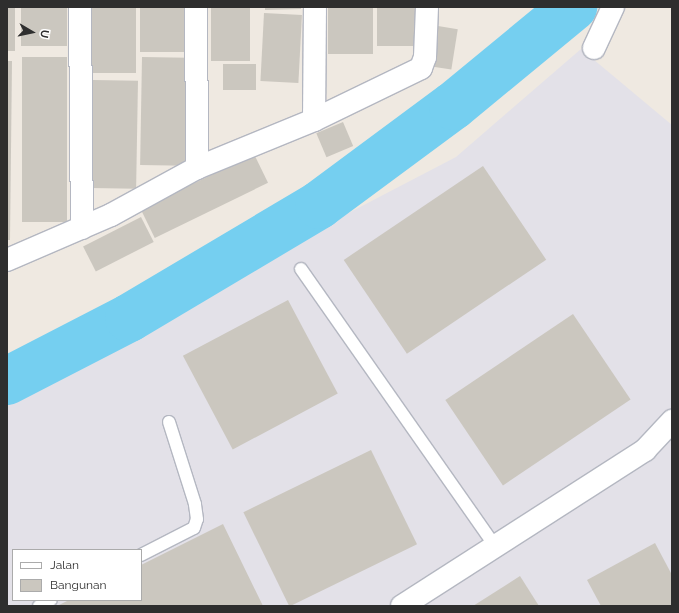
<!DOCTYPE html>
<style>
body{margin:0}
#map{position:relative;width:679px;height:613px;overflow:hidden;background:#efe9e1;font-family:Raleway,sans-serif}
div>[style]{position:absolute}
.industrial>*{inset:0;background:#e3e1e8}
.river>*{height:48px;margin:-24px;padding:0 24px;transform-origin:24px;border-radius:24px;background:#75cff0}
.building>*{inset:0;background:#cbc7bf;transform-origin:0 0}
.roads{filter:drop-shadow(1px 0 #b4b7c1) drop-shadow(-1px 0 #b4b7c1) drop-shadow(0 1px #b4b7c1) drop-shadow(0 -1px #b4b7c1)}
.lane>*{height:12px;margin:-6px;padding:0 6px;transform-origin:6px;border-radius:6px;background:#fff}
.street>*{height:22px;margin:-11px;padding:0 11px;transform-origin:11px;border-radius:11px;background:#fff}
span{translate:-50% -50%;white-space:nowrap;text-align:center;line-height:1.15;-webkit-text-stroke:4px #fff;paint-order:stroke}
.frame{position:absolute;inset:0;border:8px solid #2e2e2e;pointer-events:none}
.legend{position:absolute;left:12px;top:549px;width:130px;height:52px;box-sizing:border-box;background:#fff;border:1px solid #ababab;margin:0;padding:5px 7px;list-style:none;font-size:12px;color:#2e2e2e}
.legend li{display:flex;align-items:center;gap:8px;height:20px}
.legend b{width:20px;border:1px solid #ababab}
.north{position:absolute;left:12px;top:12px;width:40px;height:40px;-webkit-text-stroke:3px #fff;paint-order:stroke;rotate:99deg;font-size:11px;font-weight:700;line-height:16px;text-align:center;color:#2e2e2e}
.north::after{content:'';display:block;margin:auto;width:14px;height:18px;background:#2e2e2e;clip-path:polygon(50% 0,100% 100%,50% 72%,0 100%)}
</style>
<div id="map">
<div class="industrial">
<div style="clip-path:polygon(evenodd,581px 49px,672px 125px,672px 606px,7px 606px,7px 391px,456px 157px,581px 49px,13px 550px,141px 550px,141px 600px,13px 600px,13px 550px)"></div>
</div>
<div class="river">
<div style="left:7px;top:381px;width:137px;rotate:-27.3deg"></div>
<div style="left:129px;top:318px;width:221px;rotate:-30.7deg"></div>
<div style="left:319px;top:205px;width:167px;rotate:-36.5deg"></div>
<div style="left:453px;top:106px;width:156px;rotate:-39.5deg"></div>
</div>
<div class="building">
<div style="left:7px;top:7px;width:8px;height:44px"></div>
<div style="left:21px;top:7px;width:46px;height:39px"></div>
<div style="left:91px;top:7px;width:45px;height:66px"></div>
<div style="left:140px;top:7px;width:46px;height:45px"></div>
<div style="left:211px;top:7px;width:39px;height:54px"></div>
<div style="clip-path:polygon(265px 7px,301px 7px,301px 9px,265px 10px)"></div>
<div style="left:328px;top:7px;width:45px;height:47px"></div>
<div style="left:377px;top:7px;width:45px;height:39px"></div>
<div style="left:264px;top:13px;width:38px;height:68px;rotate:3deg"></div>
<div style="left:438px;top:26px;width:20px;height:41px;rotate:9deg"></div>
<div style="left:22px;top:57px;width:45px;height:165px"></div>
<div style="left:142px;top:57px;width:46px;height:108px;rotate:1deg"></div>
<div style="clip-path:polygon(7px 61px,12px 61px,10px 240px,7px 240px)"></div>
<div style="left:223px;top:64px;width:33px;height:26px"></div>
<div style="left:93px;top:80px;width:45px;height:108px;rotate:1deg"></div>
<div style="left:343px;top:122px;width:26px;height:29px;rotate:67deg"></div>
<div style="left:254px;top:154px;width:32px;height:126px;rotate:64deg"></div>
<div style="left:483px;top:166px;width:113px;height:168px;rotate:56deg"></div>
<div style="left:141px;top:217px;width:28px;height:65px;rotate:63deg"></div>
<div style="left:288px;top:300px;width:106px;height:119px;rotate:62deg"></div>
<div style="left:573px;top:314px;width:103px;height:154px;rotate:56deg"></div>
<div style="left:371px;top:450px;width:105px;height:142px;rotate:64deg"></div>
<div style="clip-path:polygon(223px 524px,263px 606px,57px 606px,69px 600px,141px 600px,141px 565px)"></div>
<div style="clip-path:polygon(655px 543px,672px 575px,672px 606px,601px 606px,587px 580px)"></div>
<div style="clip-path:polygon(520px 576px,539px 606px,473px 606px)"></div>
</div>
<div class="roads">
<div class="lane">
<div style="left:301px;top:269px;width:340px;rotate:55deg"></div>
<div style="left:141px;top:555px;width:59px;rotate:-27deg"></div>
<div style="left:194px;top:528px;width:9px;rotate:-72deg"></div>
<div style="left:197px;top:519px;width:15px;rotate:-98deg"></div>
<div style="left:195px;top:504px;width:86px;rotate:-107.6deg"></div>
<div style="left:39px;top:606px;width:13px;rotate:-27deg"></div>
</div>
<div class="street">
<div style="left:80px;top:7px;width:221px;rotate:89.5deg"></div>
<div style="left:196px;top:7px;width:161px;rotate:89.6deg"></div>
<div style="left:594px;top:48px;width:45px;rotate:-65.1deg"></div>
<div style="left:314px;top:120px;width:113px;rotate:-89.5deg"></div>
<div style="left:7px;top:260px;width:113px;rotate:-23.4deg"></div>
<div style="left:111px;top:215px;width:98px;rotate:-28.7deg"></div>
<div style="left:197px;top:168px;width:126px;rotate:-22.3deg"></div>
<div style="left:314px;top:120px;width:119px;rotate:-25.9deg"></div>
<div style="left:421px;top:68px;width:12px;rotate:-70deg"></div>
<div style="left:425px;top:57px;width:50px;rotate:-87.7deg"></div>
<div style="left:402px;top:606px;width:289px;rotate:-32.7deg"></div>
<div style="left:645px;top:450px;width:40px;rotate:-47deg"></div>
</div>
</div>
<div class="frame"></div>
<ul class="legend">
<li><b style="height:5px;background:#fff"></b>Jalan</li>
<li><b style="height:11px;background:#cbc7bf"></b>Bangunan</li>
</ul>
<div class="north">U</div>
</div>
